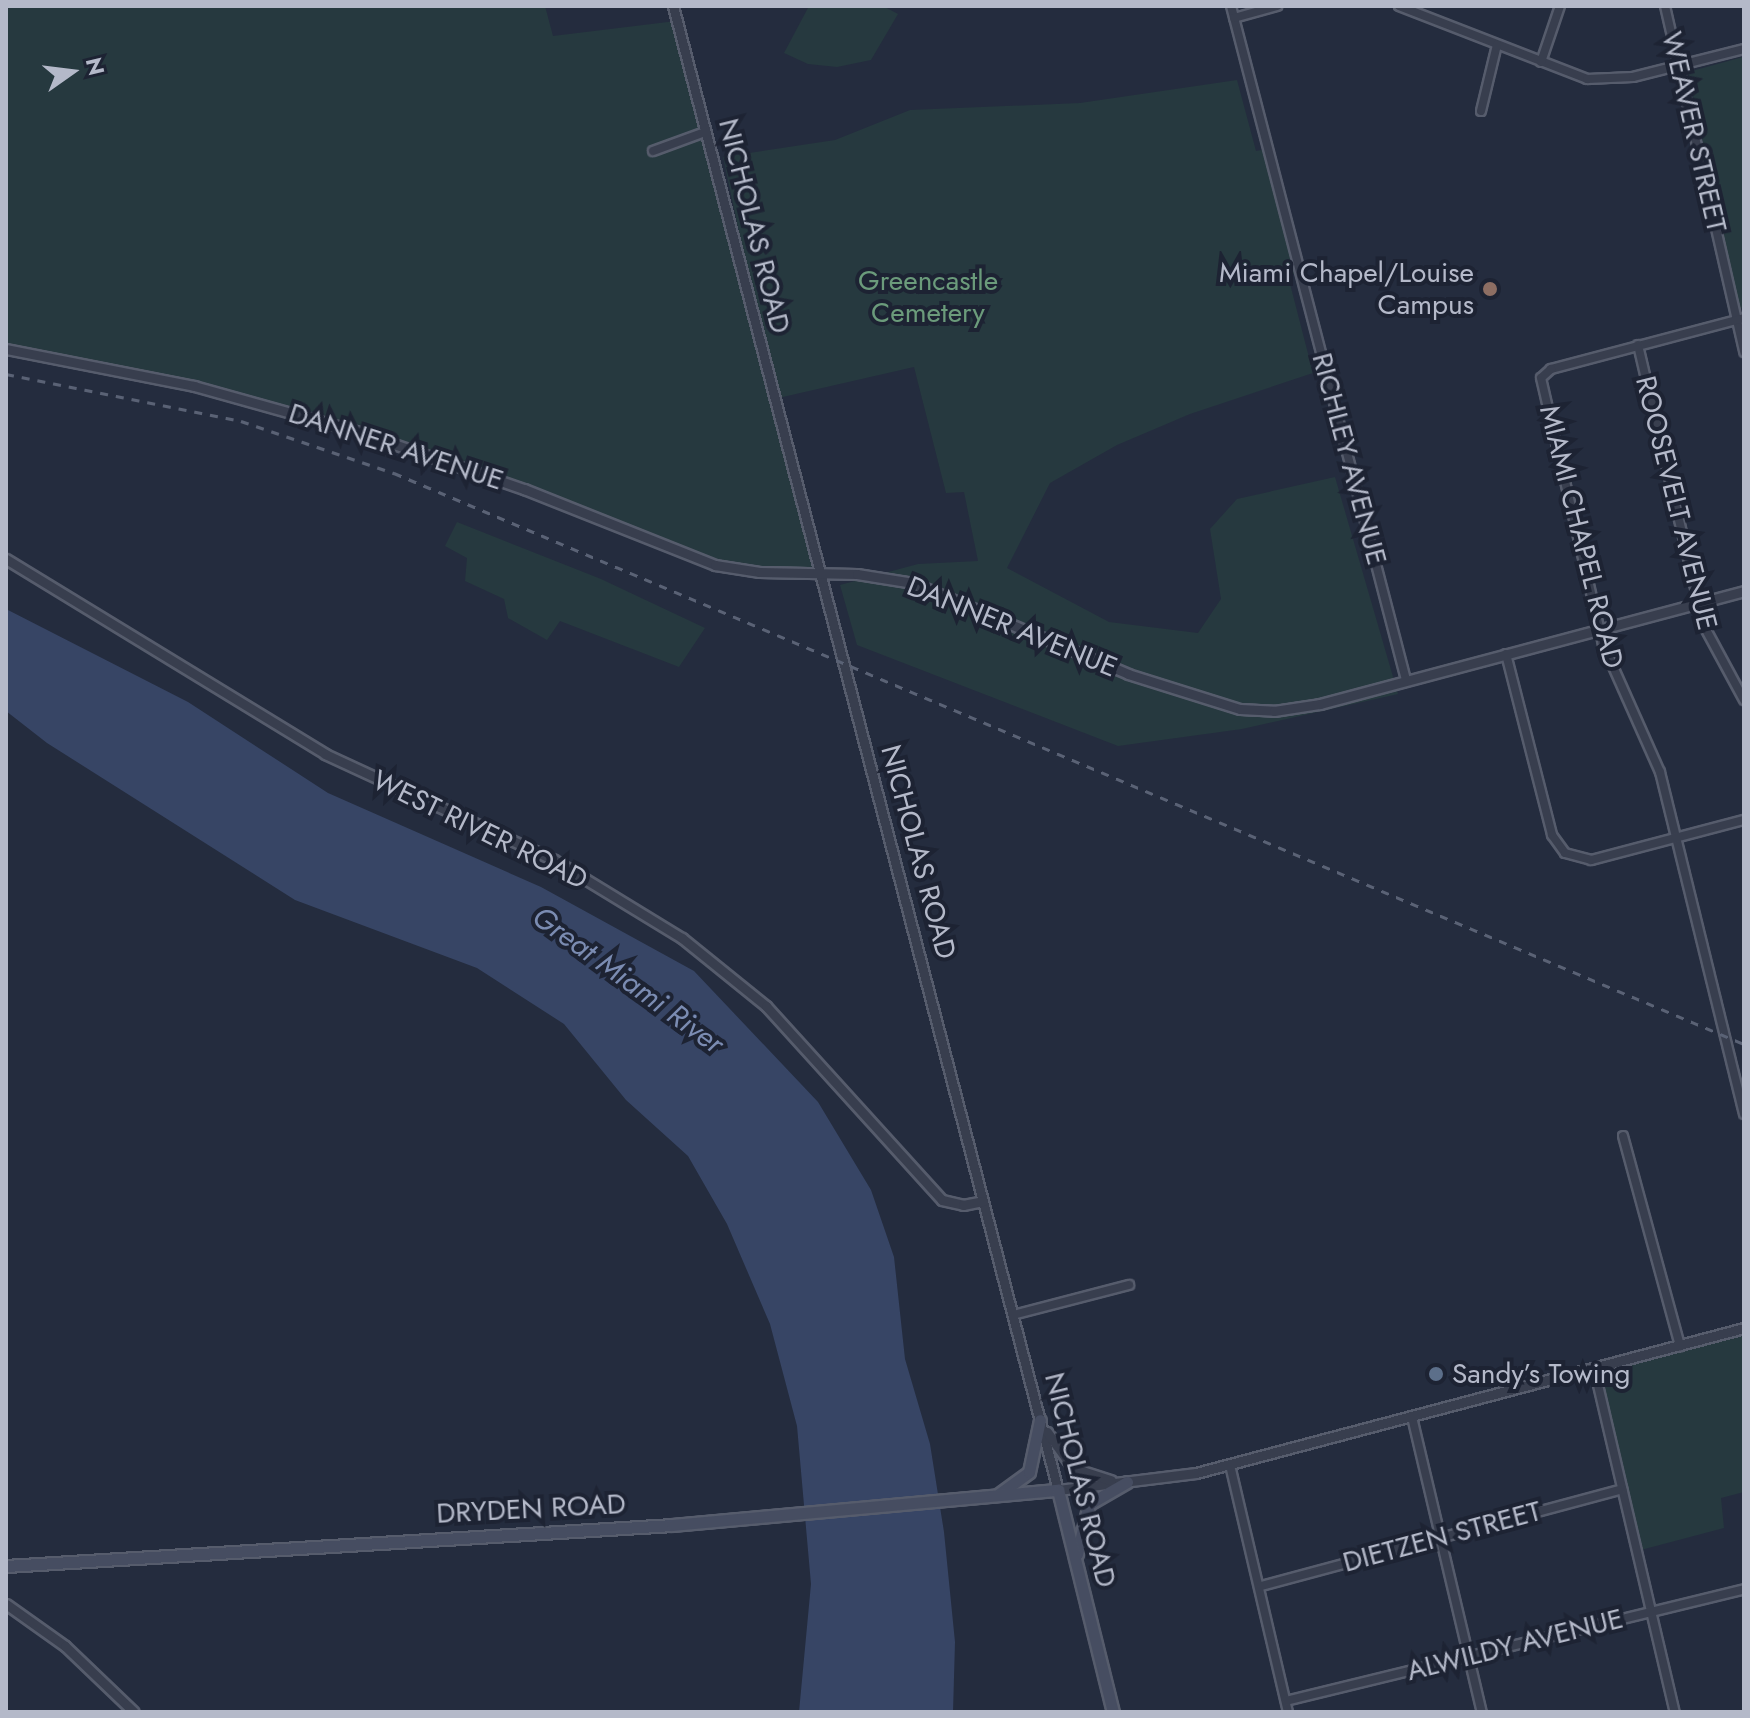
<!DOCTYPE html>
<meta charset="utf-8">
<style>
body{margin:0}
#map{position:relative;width:1750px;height:1718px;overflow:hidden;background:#242c3e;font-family:Jost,sans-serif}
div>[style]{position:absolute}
.green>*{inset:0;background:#26393f}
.water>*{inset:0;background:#374565}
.roads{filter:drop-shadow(2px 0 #565c6c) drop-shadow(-2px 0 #565c6c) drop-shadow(0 2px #565c6c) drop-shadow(0 -2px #565c6c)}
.minor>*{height:8px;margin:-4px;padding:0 4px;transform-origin:4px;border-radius:4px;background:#383e4e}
.tertiary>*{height:9px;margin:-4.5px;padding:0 4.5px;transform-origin:4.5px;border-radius:4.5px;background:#383e4e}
.secondary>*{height:11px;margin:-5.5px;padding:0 5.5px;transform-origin:5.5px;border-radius:5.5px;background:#464d61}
.rail>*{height:3px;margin-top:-1.5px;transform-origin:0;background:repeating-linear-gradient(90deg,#5a6275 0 8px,transparent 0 16px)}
.dots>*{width:22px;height:22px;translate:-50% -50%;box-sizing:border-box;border:4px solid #1d2333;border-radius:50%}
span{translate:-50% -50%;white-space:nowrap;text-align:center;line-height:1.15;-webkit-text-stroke:8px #1d2333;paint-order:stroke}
.street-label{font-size:28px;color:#b4b9c9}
.poi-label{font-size:28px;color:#b4b9c9}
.right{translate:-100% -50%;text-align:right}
.left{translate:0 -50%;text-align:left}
.park-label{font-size:28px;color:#6b9b7b}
.water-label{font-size:30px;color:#7b8cb2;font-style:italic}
.frame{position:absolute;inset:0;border:8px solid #b4b9c9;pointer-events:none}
.north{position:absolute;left:32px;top:32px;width:80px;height:80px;-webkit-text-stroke:6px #1d2333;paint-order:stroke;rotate:76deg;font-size:22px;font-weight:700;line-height:32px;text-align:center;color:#b4b9c9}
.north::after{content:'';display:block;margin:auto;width:28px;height:36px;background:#b4b9c9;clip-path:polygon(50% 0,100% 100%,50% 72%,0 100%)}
</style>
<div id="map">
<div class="green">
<div style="clip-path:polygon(6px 6px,545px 6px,553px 36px,676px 21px,742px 276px,748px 274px,723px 157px,835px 140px,910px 110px,1080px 103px,1237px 80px,1256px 151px,1267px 149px,1300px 271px,1288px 276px,1313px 373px,1190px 414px,1117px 445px,1050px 483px,1007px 568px,1109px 622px,1198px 633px,1221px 599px,1210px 529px,1237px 499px,1335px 477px,1398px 694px,1242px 729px,1118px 746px,857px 645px,840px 585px,918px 564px,978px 561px,964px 492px,946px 493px,914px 367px,774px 399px,818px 572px,737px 569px,524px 489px,257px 402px,6px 349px)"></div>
<div style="clip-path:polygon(809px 6px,883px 6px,898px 14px,871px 60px,837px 67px,808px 64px,784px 53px)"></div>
<div style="clip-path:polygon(1743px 57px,1744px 308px,1738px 309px,1688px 72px)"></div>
<div style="clip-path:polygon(457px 522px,601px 579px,705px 628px,679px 667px,560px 621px,547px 640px,508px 618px,504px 599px,465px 581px,467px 558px,445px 546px)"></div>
<div style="clip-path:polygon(1744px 1328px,1744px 1492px,1721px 1498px,1724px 1528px,1637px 1551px,1594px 1368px)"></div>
</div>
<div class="water">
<div style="clip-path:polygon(6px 609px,188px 702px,328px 793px,541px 887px,694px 971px,818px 1102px,871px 1190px,894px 1257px,905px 1359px,930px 1444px,944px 1532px,955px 1642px,953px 1712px,799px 1712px,811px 1584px,797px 1426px,770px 1324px,727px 1224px,688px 1156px,626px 1100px,564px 1024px,477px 968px,295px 900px,47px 743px,6px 711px)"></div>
</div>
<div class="roads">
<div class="minor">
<div style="left:1231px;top:6px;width:696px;rotate:75.44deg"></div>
<div style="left:1399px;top:6px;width:202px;rotate:21.2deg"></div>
<div style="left:1587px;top:79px;width:46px;rotate:-2.5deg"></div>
<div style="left:1633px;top:77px;width:114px;rotate:-14.2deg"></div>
<div style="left:1665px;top:6px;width:355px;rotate:77.1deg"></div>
<div style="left:1234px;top:18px;width:45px;rotate:-15.6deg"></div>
<div style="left:1541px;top:62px;width:59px;rotate:-71.3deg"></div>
<div style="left:1481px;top:111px;width:68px;rotate:-76.4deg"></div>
<div style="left:653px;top:151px;width:55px;rotate:-20.1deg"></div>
<div style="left:1744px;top:318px;width:200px;rotate:165.2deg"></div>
<div style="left:1551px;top:369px;width:13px;rotate:138deg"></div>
<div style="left:1541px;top:378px;width:273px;rotate:76.9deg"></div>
<div style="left:1603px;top:644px;width:140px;rotate:66deg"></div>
<div style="left:1660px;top:772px;width:352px;rotate:76.2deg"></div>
<div style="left:1638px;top:345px;width:289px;rotate:76.8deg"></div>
<div style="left:1704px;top:626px;width:84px;rotate:61.6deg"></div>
<div style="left:1506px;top:654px;width:187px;rotate:75.7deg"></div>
<div style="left:1552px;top:835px;width:22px;rotate:54deg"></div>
<div style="left:1565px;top:853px;width:27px;rotate:15deg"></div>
<div style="left:1591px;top:860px;width:158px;rotate:-14.7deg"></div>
<div style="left:1623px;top:1136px;width:218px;rotate:74.8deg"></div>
<div style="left:1013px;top:1315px;width:120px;rotate:-14.5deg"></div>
<div style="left:1594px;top:1368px;width:353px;rotate:76.8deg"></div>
<div style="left:1412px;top:1417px;width:303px;rotate:76.7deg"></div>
<div style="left:1230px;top:1465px;width:254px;rotate:76.8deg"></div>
<div style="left:1261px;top:1586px;width:374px;rotate:-15deg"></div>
<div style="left:1286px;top:1701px;width:471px;rotate:-13.7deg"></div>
</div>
<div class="tertiary">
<div style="left:673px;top:6px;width:1533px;rotate:75.46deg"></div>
<div style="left:1058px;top:1490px;width:139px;rotate:-7deg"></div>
<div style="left:1196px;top:1473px;width:567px;rotate:-14.82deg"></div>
<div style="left:6px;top:349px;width:192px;rotate:11.1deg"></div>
<div style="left:194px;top:386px;width:171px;rotate:15.6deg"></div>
<div style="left:359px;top:432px;width:175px;rotate:19.1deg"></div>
<div style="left:524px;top:489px;width:206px;rotate:21.7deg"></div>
<div style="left:715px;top:565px;width:45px;rotate:9deg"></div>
<div style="left:759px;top:572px;width:98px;rotate:1.2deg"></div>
<div style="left:857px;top:574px;width:57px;rotate:9.1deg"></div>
<div style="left:913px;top:583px;width:233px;rotate:22.9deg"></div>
<div style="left:1128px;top:674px;width:117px;rotate:17.4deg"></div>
<div style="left:1240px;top:709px;width:34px;rotate:3deg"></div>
<div style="left:1274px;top:711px;width:47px;rotate:-8.7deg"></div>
<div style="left:1320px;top:704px;width:439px;rotate:-14.9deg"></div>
<div style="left:6px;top:559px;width:374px;rotate:31.4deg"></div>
<div style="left:325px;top:754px;width:252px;rotate:24.8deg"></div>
<div style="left:554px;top:860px;width:150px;rotate:31.4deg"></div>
<div style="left:682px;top:938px;width:108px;rotate:39deg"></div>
<div style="left:766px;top:1006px;width:262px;rotate:47.8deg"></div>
<div style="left:942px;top:1200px;width:22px;rotate:13deg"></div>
<div style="left:963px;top:1205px;width:20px;rotate:-11deg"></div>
<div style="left:1047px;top:1432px;width:44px;rotate:54.2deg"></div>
<div style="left:1073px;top:1468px;width:40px;rotate:18deg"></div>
<div style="left:6px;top:1604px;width:72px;rotate:35.4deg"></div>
<div style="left:65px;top:1646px;width:95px;rotate:43.7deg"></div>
</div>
<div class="secondary">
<div style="left:999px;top:1494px;width:37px;rotate:-36deg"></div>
<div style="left:1029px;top:1472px;width:53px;rotate:-78.1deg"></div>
<div style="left:1077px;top:1554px;width:51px;rotate:-76.5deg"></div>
<div style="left:1089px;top:1504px;width:44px;rotate:-30.1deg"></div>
<div style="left:6px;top:1566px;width:667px;rotate:-3.52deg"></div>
<div style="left:672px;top:1525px;width:388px;rotate:-5.2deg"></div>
<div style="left:1058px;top:1490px;width:229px;rotate:76.1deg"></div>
</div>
</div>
<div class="rail">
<div style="left:6px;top:374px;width:240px;rotate:11.3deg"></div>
<div style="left:241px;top:421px;width:162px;rotate:18.8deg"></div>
<div style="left:394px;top:473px;width:1466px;rotate:22.93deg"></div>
</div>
<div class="dots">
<div style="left:1490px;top:289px;background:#8d6e63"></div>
<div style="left:1436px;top:1374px;background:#5c6f8a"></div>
</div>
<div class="street-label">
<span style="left:1694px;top:132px;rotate:77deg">WEAVER STREET</span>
<span style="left:754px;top:226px;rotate:76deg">NICHOLAS ROAD</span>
<span style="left:396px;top:447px;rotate:18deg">DANNER AVENUE</span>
<span style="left:1349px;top:459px;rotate:75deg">RICHLEY AVENUE</span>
<span style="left:1676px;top:503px;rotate:76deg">ROOSEVELT AVENUE</span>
<span style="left:1581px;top:537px;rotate:76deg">MIAMI CHAPEL ROAD</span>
<span style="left:1012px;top:627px;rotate:22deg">DANNER AVENUE</span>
<span style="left:480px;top:830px;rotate:26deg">WEST RIVER ROAD</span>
<span style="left:918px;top:852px;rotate:75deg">NICHOLAS ROAD</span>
<span style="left:1080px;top:1480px;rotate:76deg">NICHOLAS ROAD</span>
<span style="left:531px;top:1509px;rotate:-3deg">DRYDEN ROAD</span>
<span style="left:1442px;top:1537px;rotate:-15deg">DIETZEN STREET</span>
<span style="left:1515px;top:1645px;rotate:-14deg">ALWILDY AVENUE</span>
</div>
<div class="poi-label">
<span class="right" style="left:1474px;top:289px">Miami Chapel/Louise<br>Campus</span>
<span class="left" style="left:1452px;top:1374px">Sandy’s Towing</span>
</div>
<div class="park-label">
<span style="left:928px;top:297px">Greencastle<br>Cemetery</span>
</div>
<div class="water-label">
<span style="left:628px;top:980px;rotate:36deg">Great Miami River</span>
</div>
<div class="frame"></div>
<div class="north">N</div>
</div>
